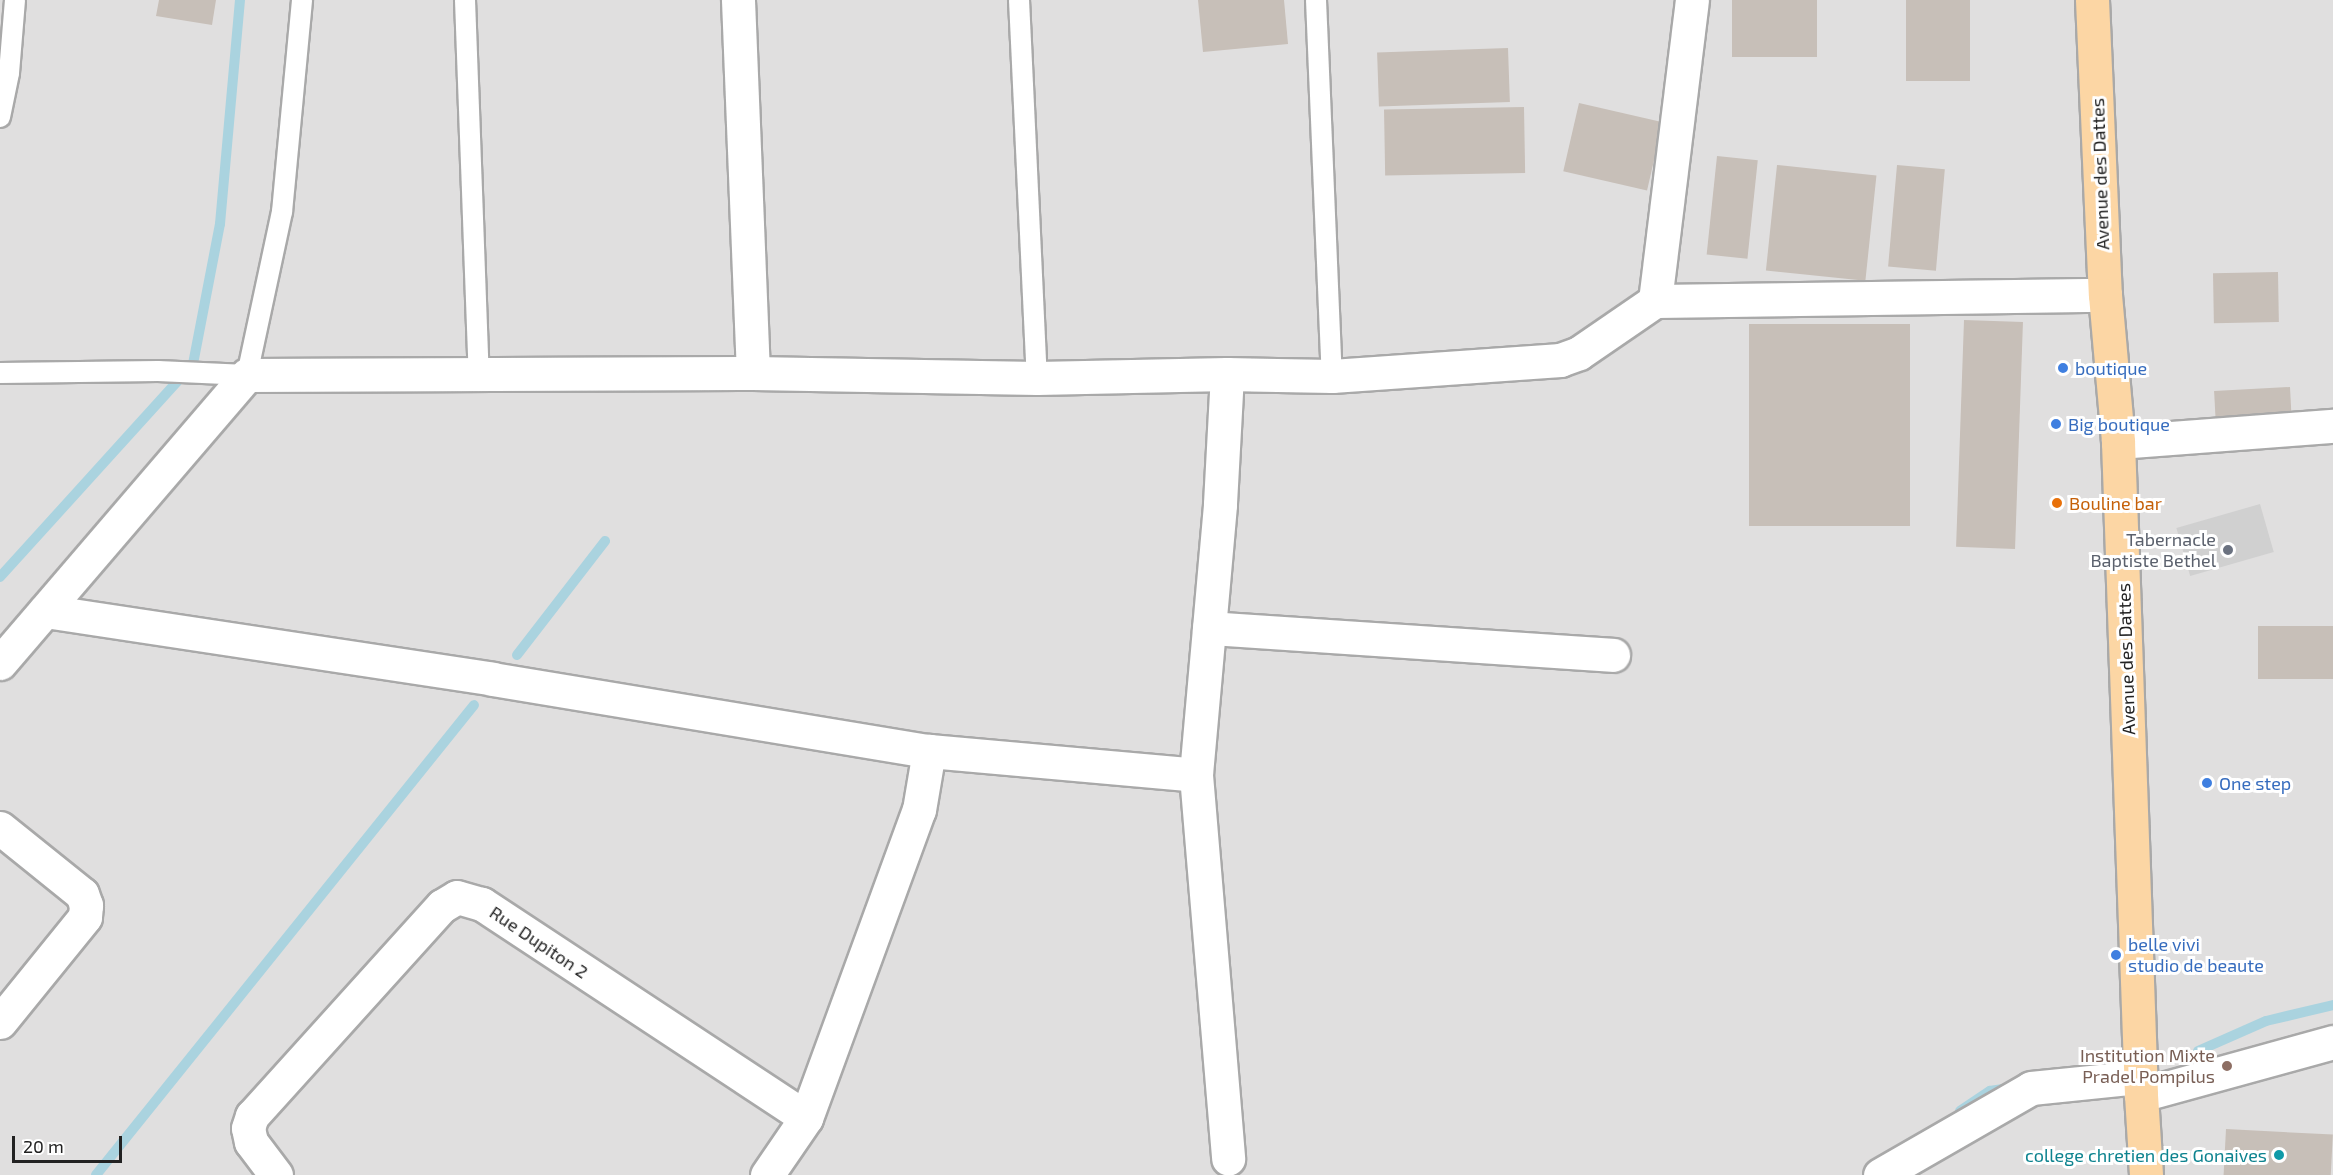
<!DOCTYPE html>
<style>
body{margin:0}
#map{position:relative;width:2333px;height:1175px;overflow:hidden;background:#f2efe9;font-family:"Exo 2",sans-serif}
div>[style]{position:absolute}
.residential>*{inset:0;background:#e0dfdf;transform-origin:0 0}
.religious>*{inset:0;background:#d0d0d0;transform-origin:0 0}
.stream>*{height:10px;margin:-5px;padding:0 5px;transform-origin:5px;border-radius:5px;background:#aad3df}
.building>*{inset:0;background:#c7bfb8;transform-origin:0 0}
.roads{filter:drop-shadow(2px 0 #a9a9a9) drop-shadow(-2px 0 #a9a9a9) drop-shadow(0 2px #a9a9a9) drop-shadow(0 -2px #a9a9a9)}
.service>*{height:20px;margin:-10px;padding:0 10px;transform-origin:10px;border-radius:10px;background:#fff}
.minor>*{height:33px;margin:-16.5px;padding:0 16.5px;transform-origin:16.5px;border-radius:16.5px;background:#fff}
.primary>*{height:33px;margin:-16.5px;padding:0 16.5px;transform-origin:16.5px;border-radius:16.5px;background:#fcd6a4}
.dots>*{width:16px;height:16px;translate:-50% -50%;box-sizing:border-box;border:3px solid #fff;border-radius:50%}
span{translate:-50% -50%;white-space:nowrap;text-align:center;line-height:1.15;-webkit-text-stroke:6px #fff;paint-order:stroke}
.street-label{font-size:18px;color:#222}
.shop-label{font-size:18px;color:#366cbe}
.left{translate:0 -50%;text-align:left}
.food-label{font-size:18px;color:#c56008}
.worship-label{font-size:18px;color:#5b616d}
.right{translate:-100% -50%;text-align:right}
.education-label{font-size:18px;color:#785e54}
.culture-label{font-size:18px;color:#0d838f}
.scale{position:absolute;left:12px;top:1136px;width:110px;height:27px;box-sizing:border-box;border:3px solid #222;border-top:0;padding-left:8px;font-size:18px;line-height:21px;white-space:nowrap;color:#222;-webkit-text-stroke:4px #fff;paint-order:stroke}
</style>
<div id="map">
<div class="residential">
<div style="left:0;top:0;width:2333px;height:1175px"></div>
</div>
<div class="religious">
<div style="left:2260px;top:504px;width:50px;height:87px;rotate:74deg"></div>
</div>
<div class="stream">
<div style="left:0;top:577px;width:287px;rotate:-47.8deg"></div>
<div style="left:193px;top:364px;width:143px;rotate:-79.1deg"></div>
<div style="left:220px;top:224px;width:225px;rotate:-84.9deg"></div>
<div style="left:517px;top:655px;width:144px;rotate:-52.3deg"></div>
<div style="left:2198px;top:1051px;width:74px;rotate:-23.8deg"></div>
<div style="left:2266px;top:1021px;width:69px;rotate:-13.4deg"></div>
<div style="left:1960px;top:1111px;width:36px;rotate:-34deg"></div>
<div style="left:1990px;top:1091px;width:18px;rotate:-9deg"></div>
<div style="left:96px;top:1175px;width:603px;rotate:-51.19deg"></div>
</div>
<div class="building">
<div style="clip-path:polygon(159px 0,216px 0,212px 25px,156px 16px)"></div>
<div style="clip-path:polygon(1198px 0,1284px 0,1288px 44px,1203px 52px)"></div>
<div style="left:1732px;top:0;width:85px;height:57px"></div>
<div style="left:1906px;top:0;width:64px;height:81px"></div>
<div style="left:1508px;top:48px;width:54px;height:131px;rotate:88deg"></div>
<div style="left:1579px;top:103px;width:86px;height:70px;rotate:13deg"></div>
<div style="left:1524px;top:107px;width:66px;height:140px;rotate:89deg"></div>
<div style="left:1717px;top:156px;width:41px;height:99px;rotate:6deg"></div>
<div style="left:1777px;top:165px;width:100px;height:106px;rotate:6deg"></div>
<div style="left:1897px;top:165px;width:48px;height:102px;rotate:5deg"></div>
<div style="left:2278px;top:272px;width:50px;height:65px;rotate:89deg"></div>
<div style="left:1964px;top:320px;width:59px;height:227px;rotate:2deg"></div>
<div style="left:1749px;top:324px;width:161px;height:202px"></div>
<div style="left:2290px;top:387px;width:37px;height:76px;rotate:87deg"></div>
<div style="left:2333px;top:626px;width:53px;height:75px;rotate:90deg"></div>
<div style="left:2226px;top:1129px;width:107px;height:46px;rotate:3deg"></div>
</div>
<div class="roads">
<div class="service">
<div style="left:465px;top:0;width:374px;rotate:87.9deg"></div>
<div style="left:1019px;top:0;width:378px;rotate:87.3deg"></div>
<div style="left:1316px;top:0;width:376px;rotate:87.6deg"></div>
<div style="left:0;top:117px;width:45px;rotate:-78.4deg"></div>
<div style="left:9px;top:73px;width:73px;rotate:-85.3deg"></div>
<div style="left:0;top:373px;width:158px;rotate:-0.7deg"></div>
<div style="left:158px;top:371px;width:89px;rotate:2.6deg"></div>
<div style="left:247px;top:375px;width:167px;rotate:-77.9deg"></div>
<div style="left:282px;top:212px;width:213px;rotate:-84.6deg"></div>
</div>
<div class="minor">
<div style="left:738px;top:0;width:373px;rotate:87.7deg"></div>
<div style="left:1655px;top:301px;width:303px;rotate:-83deg"></div>
<div style="left:1227px;top:374px;width:131px;rotate:93.1deg"></div>
<div style="left:1220px;top:505px;width:271px;rotate:95.1deg"></div>
<div style="left:1196px;top:775px;width:385px;rotate:85.2deg"></div>
<div style="left:2118px;top:442px;width:216px;rotate:-4.3deg"></div>
<div style="left:45px;top:611px;width:452px;rotate:8.6deg"></div>
<div style="left:492px;top:679px;width:443px;rotate:9.4deg"></div>
<div style="left:929px;top:751px;width:268px;rotate:5.1deg"></div>
<div style="left:1209px;top:628px;width:405px;rotate:3.8deg"></div>
<div style="left:0;top:663px;width:379px;rotate:-49.4deg"></div>
<div style="left:247px;top:375px;width:506px;rotate:-0.23deg"></div>
<div style="left:753px;top:373px;width:284px;rotate:1deg"></div>
<div style="left:1037px;top:378px;width:190px;rotate:-1.2deg"></div>
<div style="left:1227px;top:374px;width:105px;rotate:1.1deg"></div>
<div style="left:1332px;top:376px;width:229px;rotate:-4deg"></div>
<div style="left:1560px;top:360px;width:20px;rotate:-20deg"></div>
<div style="left:1579px;top:353px;width:92px;rotate:-34.4deg"></div>
<div style="left:1655px;top:301px;width:450px;rotate:-0.8deg"></div>
<div style="left:0;top:828px;width:105px;rotate:38.8deg"></div>
<div style="left:82px;top:894px;width:12px;rotate:70deg"></div>
<div style="left:86px;top:905px;width:12px;rotate:95deg"></div>
<div style="left:85px;top:917px;width:135px;rotate:129deg"></div>
<div style="left:2141px;top:1095px;width:199px;rotate:-15.4deg"></div>
<div style="left:276px;top:1175px;width:41px;rotate:-127.1deg"></div>
<div style="left:251px;top:1142px;width:14px;rotate:-102deg"></div>
<div style="left:248px;top:1128px;width:13px;rotate:-72deg"></div>
<div style="left:252px;top:1116px;width:283px;rotate:-47.9deg"></div>
<div style="left:442px;top:906px;width:17px;rotate:-31deg"></div>
<div style="left:457px;top:897px;width:26px;rotate:16deg"></div>
<div style="left:482px;top:904px;width:388px;rotate:33.4deg"></div>
<div style="left:767px;top:1175px;width:69px;rotate:-55.6deg"></div>
<div style="left:806px;top:1118px;width:328px;rotate:-69.9deg"></div>
<div style="left:919px;top:810px;width:60px;rotate:-80.4deg"></div>
<div style="left:1880px;top:1175px;width:174px;rotate:-29.9deg"></div>
<div style="left:2031px;top:1088px;width:110px;rotate:-5.8deg"></div>
</div>
<div class="primary">
<div style="left:2092px;top:0;width:295px;rotate:87.5deg"></div>
<div style="left:2105px;top:295px;width:148px;rotate:84.9deg"></div>
<div style="left:2118px;top:442px;width:653px;rotate:87.98deg"></div>
<div style="left:2141px;top:1095px;width:80px;rotate:86.4deg"></div>
</div>
</div>
<div class="dots">
<div style="left:2063px;top:368px;background:#3f7fe0"></div>
<div style="left:2056px;top:424px;background:#3f7fe0"></div>
<div style="left:2057px;top:503px;background:#e8710a"></div>
<div style="left:2228px;top:550px;background:#6b7280"></div>
<div style="left:2207px;top:783px;background:#3f7fe0"></div>
<div style="left:2116px;top:955px;background:#3f7fe0"></div>
<div style="left:2227px;top:1066px;background:#8d6e63"></div>
<div style="left:2279px;top:1155px;background:#0f9aa8"></div>
</div>
<div class="street-label">
<span style="left:2100px;top:174px;rotate:-92deg">Avenue des Dattes</span>
<span style="left:2126px;top:659px;rotate:-92deg">Avenue des Dattes</span>
<span style="left:539px;top:942px;rotate:34deg">Rue Dupiton 2</span>
</div>
<div class="shop-label">
<span class="left" style="left:2075px;top:368px">boutique</span>
<span class="left" style="left:2068px;top:424px">Big boutique</span>
<span class="left" style="left:2219px;top:783px">One step</span>
<span class="left" style="left:2128px;top:955px">belle vivi<br>studio de beaute</span>
</div>
<div class="food-label">
<span class="left" style="left:2069px;top:503px">Bouline bar</span>
</div>
<div class="worship-label">
<span class="right" style="left:2216px;top:550px">Tabernacle<br>Baptiste Bethel</span>
</div>
<div class="education-label">
<span class="right" style="left:2215px;top:1066px">Institution Mixte<br>Pradel Pompilus</span>
</div>
<div class="culture-label">
<span class="right" style="left:2267px;top:1155px">college chretien des Gonaives</span>
</div>
<div class="scale">20 m</div>
</div>
